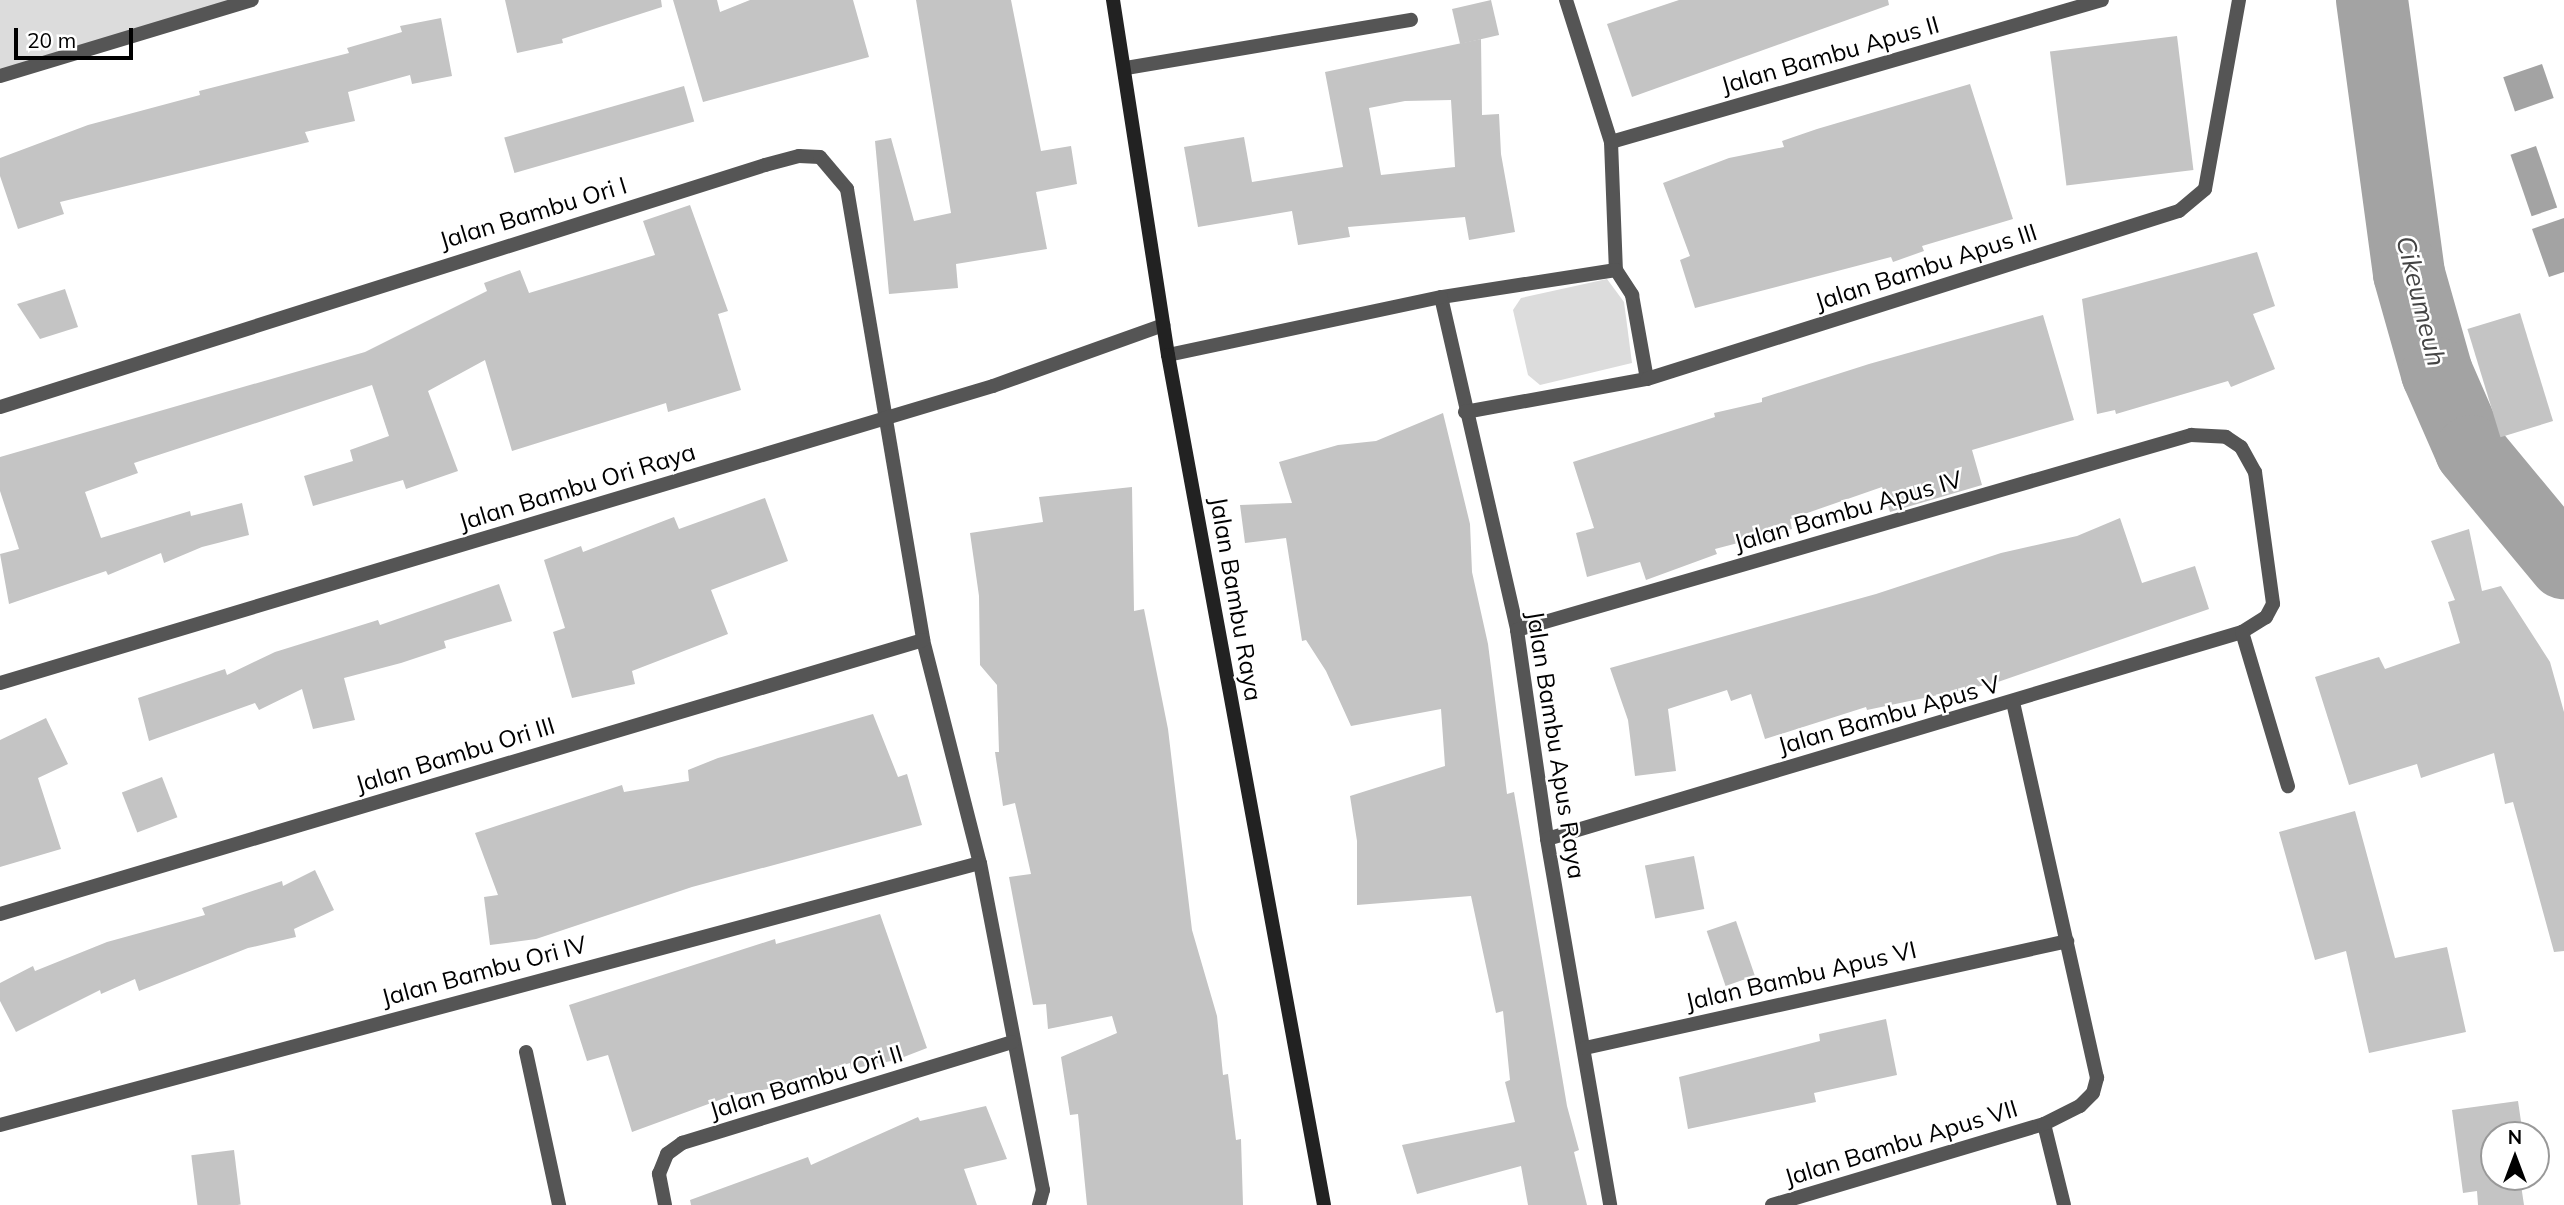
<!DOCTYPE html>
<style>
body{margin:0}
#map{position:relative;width:2564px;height:1205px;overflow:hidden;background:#fff;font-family:Mulish,sans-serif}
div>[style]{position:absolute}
.green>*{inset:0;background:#dcdcdc}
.water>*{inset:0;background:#a3a3a3;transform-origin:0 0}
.river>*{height:72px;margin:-36px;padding:0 36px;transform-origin:36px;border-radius:36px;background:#a3a3a3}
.building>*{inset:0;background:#c4c4c4;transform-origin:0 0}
.street>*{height:14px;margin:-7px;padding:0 7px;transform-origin:7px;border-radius:7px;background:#555}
.secondary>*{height:14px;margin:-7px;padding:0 7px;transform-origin:7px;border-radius:7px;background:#222}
span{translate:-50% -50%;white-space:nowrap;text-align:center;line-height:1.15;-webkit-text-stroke:5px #fff;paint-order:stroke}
.street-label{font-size:24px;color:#000}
.water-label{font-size:26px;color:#444;font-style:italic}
.north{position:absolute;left:2480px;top:1121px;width:70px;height:70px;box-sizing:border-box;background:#fff;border:2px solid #999;border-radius:50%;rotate:0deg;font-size:19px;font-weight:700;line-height:28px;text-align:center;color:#000}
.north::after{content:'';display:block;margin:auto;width:24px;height:32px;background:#000;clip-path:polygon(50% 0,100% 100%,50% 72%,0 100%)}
.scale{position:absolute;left:14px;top:28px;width:119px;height:32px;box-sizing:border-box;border:4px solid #000;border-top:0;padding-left:9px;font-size:21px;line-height:24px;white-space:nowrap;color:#000;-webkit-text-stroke:5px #fff;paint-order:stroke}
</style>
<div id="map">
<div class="green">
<div style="clip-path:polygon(0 0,252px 0,0 76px)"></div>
<div style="clip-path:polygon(1607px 279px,1624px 302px,1632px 363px,1540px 385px,1528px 375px,1513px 310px,1521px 298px)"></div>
</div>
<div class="water">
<div style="left:2542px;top:64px;width:36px;height:41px;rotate:71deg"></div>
<div style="left:2536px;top:146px;width:65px;height:27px;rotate:71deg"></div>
<div style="clip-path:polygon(2564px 218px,2564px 272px,2549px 277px,2532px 229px)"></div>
</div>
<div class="river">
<div style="left:2372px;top:0;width:276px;rotate:82.3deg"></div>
<div style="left:2409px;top:274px;width:103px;rotate:74.2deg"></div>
<div style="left:2437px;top:373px;width:85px;rotate:66.4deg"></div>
<div style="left:2471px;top:451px;width:146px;rotate:50.3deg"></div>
</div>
<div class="building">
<div style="clip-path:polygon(505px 0,661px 0,662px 7px,562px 39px,563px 43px,517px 53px)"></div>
<div style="clip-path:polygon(673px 0,717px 0,720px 12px,750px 0,853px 0,869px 57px,703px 102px)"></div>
<div style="clip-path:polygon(916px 0,1011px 0,1041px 151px,1071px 146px,1077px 184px,1036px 192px,1047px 249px,956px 264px,958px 288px,889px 294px,875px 141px,891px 138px,914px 221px,951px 213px)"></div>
<div style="left:1491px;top:0;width:36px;height:40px;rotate:77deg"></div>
<div style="clip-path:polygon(1679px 0,1888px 0,1889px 5px,1632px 97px,1607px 24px)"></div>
<div style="clip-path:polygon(441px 18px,452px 76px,412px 84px,410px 75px,348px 92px,355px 121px,305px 132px,309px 142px,60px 202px,64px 214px,18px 229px,0 176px,0 158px,88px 125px,200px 95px,199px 91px,349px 53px,347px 48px,402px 32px,400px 26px)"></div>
<div style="left:2177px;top:36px;width:135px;height:128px;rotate:83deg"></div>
<div style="clip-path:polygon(evenodd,1481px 39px,1482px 115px,1499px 114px,1501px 154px,1515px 232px,1469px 240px,1465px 217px,1348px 227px,1350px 237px,1298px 245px,1292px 211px,1198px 227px,1184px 147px,1244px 137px,1252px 182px,1343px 167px,1325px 72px,1481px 39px,1451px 100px,1455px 167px,1381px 175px,1369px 108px,1405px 101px,1451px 100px)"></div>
<div style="clip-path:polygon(1970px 84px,2013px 219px,1922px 246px,1924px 251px,1893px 262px,1891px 257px,1695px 308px,1680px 260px,1690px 256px,1663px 183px,1729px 158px,1784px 147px,1782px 141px,1817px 129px)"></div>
<div style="left:684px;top:86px;width:37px;height:187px;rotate:74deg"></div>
<div style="clip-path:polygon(690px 205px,728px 311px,718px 314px,741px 390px,668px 412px,666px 403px,512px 451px,485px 360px,428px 391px,458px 471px,406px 489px,403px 480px,313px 506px,304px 476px,353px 461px,350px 450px,389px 436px,372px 385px,134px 463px,138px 473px,85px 492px,101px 538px,190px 511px,191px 516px,242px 503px,249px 535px,202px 547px,164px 563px,161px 553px,108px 575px,106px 571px,9px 604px,0 554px,19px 549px,0 491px,0 457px,365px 352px,487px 291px,484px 283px,520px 270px,529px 293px,655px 255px,643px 221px)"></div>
<div style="clip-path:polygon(2257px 252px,2275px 306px,2253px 314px,2275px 369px,2231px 387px,2228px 381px,2116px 414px,2115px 410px,2097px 414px,2082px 299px)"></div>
<div style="clip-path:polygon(65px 289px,78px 327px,40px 339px,17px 304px)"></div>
<div style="left:2520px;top:313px;width:113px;height:55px;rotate:73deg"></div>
<div style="clip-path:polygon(2043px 315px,2074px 420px,1972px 450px,1982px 485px,1890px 512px,1882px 487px,1790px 519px,1792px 529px,1715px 549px,1717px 554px,1646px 580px,1640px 562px,1587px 577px,1576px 533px,1594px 528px,1573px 462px,1715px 417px,1714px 413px,1762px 402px,1762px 398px,1869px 364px)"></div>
<div style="clip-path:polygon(1443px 413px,1470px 524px,1472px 572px,1488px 644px,1507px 794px,1514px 792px,1567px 1106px,1579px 1150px,1574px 1152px,1587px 1205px,1528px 1205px,1521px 1166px,1417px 1194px,1402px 1145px,1515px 1122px,1505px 1082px,1510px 1080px,1503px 1011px,1496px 1013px,1471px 896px,1357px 905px,1357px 841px,1350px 796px,1445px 766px,1441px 709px,1351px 726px,1326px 671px,1306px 640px,1302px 641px,1286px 538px,1245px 543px,1240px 505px,1292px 503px,1279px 462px,1338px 445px,1376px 441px)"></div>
<div style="clip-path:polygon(1132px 487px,1134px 611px,1144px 609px,1168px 729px,1192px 930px,1217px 1016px,1223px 1075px,1228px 1074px,1236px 1140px,1241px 1139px,1243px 1205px,1087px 1205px,1078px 1114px,1070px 1115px,1061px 1057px,1117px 1033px,1112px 1016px,1048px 1029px,1046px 1004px,1033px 1005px,1009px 877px,1031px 874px,1015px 803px,1003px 806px,995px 752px,999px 752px,997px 685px,980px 665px,979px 596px,970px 533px,1043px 522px,1039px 497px)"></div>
<div style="clip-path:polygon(765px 498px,788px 561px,711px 590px,728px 634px,632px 671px,635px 684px,572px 698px,553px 632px,565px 628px,544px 560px,581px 546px,583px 552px,674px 517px,679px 529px)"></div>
<div style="clip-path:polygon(2120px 518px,2142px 583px,2195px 566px,2209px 609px,1995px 683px,1867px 710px,1866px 707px,1765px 739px,1751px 694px,1731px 701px,1727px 690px,1668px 709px,1676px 771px,1635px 776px,1628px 720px,1610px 668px,1876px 594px,2001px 553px,2077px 536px)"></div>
<div style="clip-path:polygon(2469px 529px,2482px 591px,2501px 586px,2550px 662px,2564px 712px,2564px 951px,2554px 952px,2513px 802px,2505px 804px,2494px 753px,2421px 778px,2417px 764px,2349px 785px,2315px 677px,2379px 657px,2385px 669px,2460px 643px,2448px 602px,2455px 600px,2431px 541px)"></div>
<div style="clip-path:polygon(499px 584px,512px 621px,444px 641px,446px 648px,401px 663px,344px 678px,355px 720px,313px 729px,302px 689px,259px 710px,255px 703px,149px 741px,138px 698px,225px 669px,227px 675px,275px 652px,378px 620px,380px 625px)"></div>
<div style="clip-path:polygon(873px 714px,898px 777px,907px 774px,922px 825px,692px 887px,536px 939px,490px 945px,484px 897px,498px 895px,475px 833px,622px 785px,624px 792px,689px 781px,688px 770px,718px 758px)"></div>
<div style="clip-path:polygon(46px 718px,68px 764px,38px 778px,61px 849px,0 867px,0 740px)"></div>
<div style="left:162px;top:777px;width:43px;height:43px;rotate:69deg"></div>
<div style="clip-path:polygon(2355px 811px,2395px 958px,2447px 947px,2466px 1032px,2369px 1053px,2346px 951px,2315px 960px,2279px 832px)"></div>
<div style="left:1694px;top:856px;width:54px;height:50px;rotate:79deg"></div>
<div style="clip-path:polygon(315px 870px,334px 910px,294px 929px,296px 937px,248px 948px,139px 991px,135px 979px,101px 994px,100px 990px,16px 1032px,0 1001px,0 983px,33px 966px,35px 971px,107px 942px,205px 915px,202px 908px,282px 881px,283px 886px)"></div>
<div style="clip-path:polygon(880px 914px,927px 1048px,896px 1060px,851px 1069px,850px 1063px,774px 1088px,733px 1095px,632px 1132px,608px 1055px,587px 1061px,569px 1005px,775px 939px,776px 944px)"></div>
<div style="left:1736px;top:921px;width:58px;height:31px;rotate:71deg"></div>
<div style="clip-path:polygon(1886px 1019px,1897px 1075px,1814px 1093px,1816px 1102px,1688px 1129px,1679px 1077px,1820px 1041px,1819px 1034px)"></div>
<div style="clip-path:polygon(2518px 1101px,2523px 1135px,2494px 1135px,2494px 1177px,2529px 1177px,2530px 1183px,2521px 1185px,2524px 1205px,2478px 1205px,2477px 1191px,2463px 1193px,2452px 1110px)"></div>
<div style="clip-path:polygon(986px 1106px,1007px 1159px,964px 1169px,977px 1205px,691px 1205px,690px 1200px,808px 1157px,811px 1165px,918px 1117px,920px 1121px)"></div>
<div style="left:234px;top:1150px;width:55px;height:43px;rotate:83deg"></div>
</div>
<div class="street">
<div style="left:1566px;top:0;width:149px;rotate:72.4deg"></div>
<div style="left:1611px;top:142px;width:128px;rotate:87.8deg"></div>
<div style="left:1616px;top:270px;width:177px;rotate:171.2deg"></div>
<div style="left:1441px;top:297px;width:342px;rotate:77.1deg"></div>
<div style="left:1517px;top:630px;width:211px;rotate:81.8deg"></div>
<div style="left:1547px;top:839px;width:371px;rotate:80.2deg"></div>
<div style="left:1126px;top:68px;width:289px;rotate:-9.6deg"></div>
<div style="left:0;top:76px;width:263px;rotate:-16.8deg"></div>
<div style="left:1611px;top:142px;width:511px;rotate:-16.13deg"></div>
<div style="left:1616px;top:270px;width:30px;rotate:57deg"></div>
<div style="left:1632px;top:295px;width:85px;rotate:79.9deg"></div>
<div style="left:1168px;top:355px;width:279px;rotate:-12deg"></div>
<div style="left:0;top:407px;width:802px;rotate:-17.55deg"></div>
<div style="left:765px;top:165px;width:35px;rotate:-15deg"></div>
<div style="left:799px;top:156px;width:21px;rotate:3deg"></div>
<div style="left:820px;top:157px;width:42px;rotate:49.8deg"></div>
<div style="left:847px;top:189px;width:457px;rotate:80.4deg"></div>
<div style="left:923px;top:640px;width:230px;rotate:75.7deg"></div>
<div style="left:980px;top:863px;width:333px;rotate:79.1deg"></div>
<div style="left:1043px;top:1190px;width:16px;rotate:105deg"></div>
<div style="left:1465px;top:412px;width:185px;rotate:-10.3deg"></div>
<div style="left:1647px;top:379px;width:558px;rotate:-17.53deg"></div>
<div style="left:2179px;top:211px;width:34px;rotate:-40deg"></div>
<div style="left:2205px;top:189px;width:192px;rotate:-79.8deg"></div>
<div style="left:1517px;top:630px;width:702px;rotate:-16.14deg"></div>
<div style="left:2191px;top:435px;width:35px;rotate:3deg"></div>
<div style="left:2226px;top:437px;width:18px;rotate:34deg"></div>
<div style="left:2241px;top:447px;width:29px;rotate:61deg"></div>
<div style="left:2255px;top:472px;width:133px;rotate:82.2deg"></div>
<div style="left:2273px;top:604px;width:15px;rotate:118deg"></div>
<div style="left:2266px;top:617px;width:28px;rotate:148deg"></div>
<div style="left:2242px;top:632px;width:725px;rotate:163.41deg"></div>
<div style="left:2242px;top:632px;width:161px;rotate:73.4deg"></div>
<div style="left:0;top:683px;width:1036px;rotate:-16.65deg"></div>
<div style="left:993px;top:386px;width:181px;rotate:-19.7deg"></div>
<div style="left:0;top:914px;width:963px;rotate:-16.53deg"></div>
<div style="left:1585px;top:1048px;width:494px;rotate:-12.5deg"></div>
<div style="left:526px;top:1052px;width:157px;rotate:77.8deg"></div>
<div style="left:2044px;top:1124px;width:83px;rotate:76.1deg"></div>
<div style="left:0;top:1125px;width:1014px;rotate:-14.97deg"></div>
<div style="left:665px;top:1205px;width:32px;rotate:-101deg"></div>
<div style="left:659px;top:1174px;width:22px;rotate:-68deg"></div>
<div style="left:667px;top:1154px;width:19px;rotate:-36deg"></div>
<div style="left:682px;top:1143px;width:345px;rotate:-17deg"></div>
<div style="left:1772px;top:1205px;width:284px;rotate:-16.6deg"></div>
<div style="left:2044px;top:1124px;width:40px;rotate:-26.6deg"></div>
<div style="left:2080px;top:1106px;width:18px;rotate:-45deg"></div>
<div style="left:2093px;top:1093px;width:16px;rotate:-75deg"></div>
<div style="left:2097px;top:1078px;width:385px;rotate:-102.6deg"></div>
</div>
<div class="secondary">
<div style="left:1113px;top:0;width:359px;rotate:81.2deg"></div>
<div style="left:1168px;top:355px;width:864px;rotate:79.6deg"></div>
</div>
<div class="street-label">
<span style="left:1830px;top:55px;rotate:-16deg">Jalan Bambu Apus II</span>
<span style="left:533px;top:213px;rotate:-17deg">Jalan Bambu Ori I</span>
<span style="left:1926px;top:267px;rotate:-18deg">Jalan Bambu Apus III</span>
<span style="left:577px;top:487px;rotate:-17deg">Jalan Bambu Ori Raya</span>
<span style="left:1848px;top:511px;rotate:-16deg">Jalan Bambu Apus IV</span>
<span style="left:1236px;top:599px;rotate:80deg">Jalan Bambu Raya</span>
<span style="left:1889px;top:715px;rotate:-16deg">Jalan Bambu Apus V</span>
<span style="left:1556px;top:745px;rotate:81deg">Jalan Bambu Apus Raya</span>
<span style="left:455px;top:755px;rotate:-17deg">Jalan Bambu Ori III</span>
<span style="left:484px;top:971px;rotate:-15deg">Jalan Bambu Ori IV</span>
<span style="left:1801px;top:976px;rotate:-13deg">Jalan Bambu Apus VI</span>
<span style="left:806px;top:1082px;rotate:-17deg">Jalan Bambu Ori II</span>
<span style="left:1901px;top:1143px;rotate:-17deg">Jalan Bambu Apus VII</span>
</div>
<div class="water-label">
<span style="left:2421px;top:301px;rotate:76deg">Cikeumeuh</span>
</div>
<div class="north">N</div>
<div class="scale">20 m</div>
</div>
